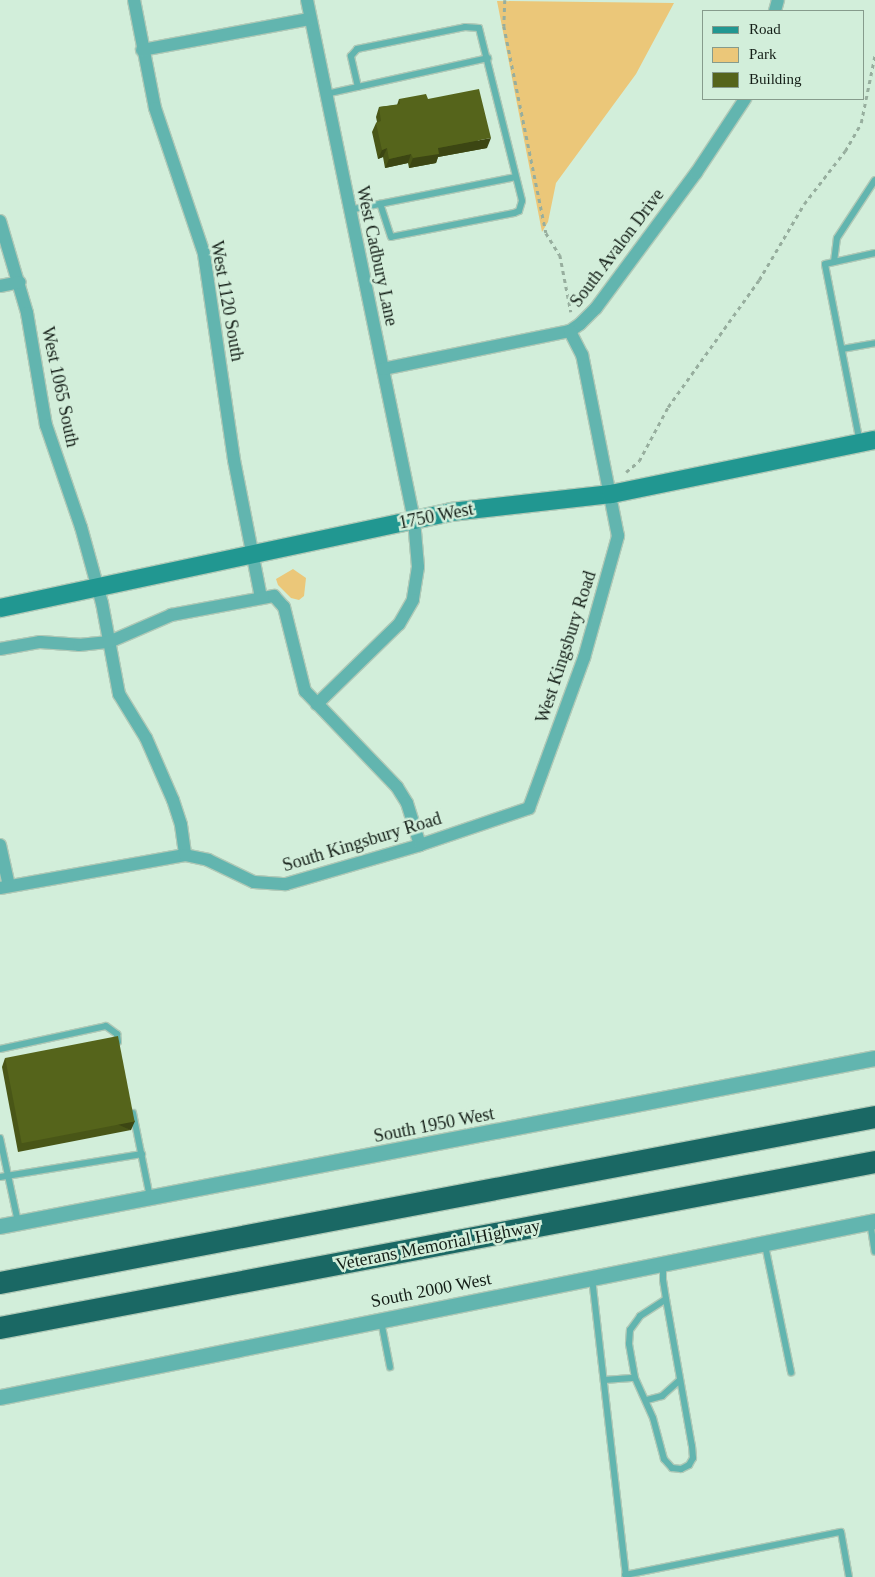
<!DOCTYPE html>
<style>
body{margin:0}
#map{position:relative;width:875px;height:1577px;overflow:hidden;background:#d2eeda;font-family:Georgia,serif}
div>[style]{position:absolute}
.green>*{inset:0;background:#ebc779}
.path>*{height:2.5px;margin-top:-1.25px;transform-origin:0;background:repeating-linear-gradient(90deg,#97ae9e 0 4px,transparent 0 8px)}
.roads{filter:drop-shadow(1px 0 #b0c9b7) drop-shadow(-1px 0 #b0c9b7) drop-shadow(0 1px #b0c9b7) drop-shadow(0 -1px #b0c9b7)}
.service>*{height:6px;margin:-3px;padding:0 3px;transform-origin:3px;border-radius:3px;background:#62b5af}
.minor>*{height:12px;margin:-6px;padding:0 6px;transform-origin:6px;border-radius:6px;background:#62b5af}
.tertiary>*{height:15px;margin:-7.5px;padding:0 7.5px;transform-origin:7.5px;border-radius:7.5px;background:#62b5af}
.secondary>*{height:18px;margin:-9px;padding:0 9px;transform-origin:9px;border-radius:9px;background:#219791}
.motorway>*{height:22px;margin:-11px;padding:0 11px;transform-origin:11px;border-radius:11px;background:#1a6864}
.wall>*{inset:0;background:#495617}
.shaded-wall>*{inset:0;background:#3c4613;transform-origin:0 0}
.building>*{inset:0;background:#55641b;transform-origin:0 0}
span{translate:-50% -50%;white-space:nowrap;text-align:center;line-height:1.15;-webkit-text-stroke:5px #d2eeda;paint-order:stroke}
.street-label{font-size:18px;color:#141e17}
.legend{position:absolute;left:702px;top:10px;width:162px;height:90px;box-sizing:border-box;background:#d2eeda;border:1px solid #869b8c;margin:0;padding:6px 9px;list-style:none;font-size:15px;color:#141e17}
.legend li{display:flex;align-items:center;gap:10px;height:25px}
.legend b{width:25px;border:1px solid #869b8c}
</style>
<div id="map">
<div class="green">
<div style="clip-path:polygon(497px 1px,674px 3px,636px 74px,556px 183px,548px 222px,542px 232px)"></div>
<div style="clip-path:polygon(293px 569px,306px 578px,304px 596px,299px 600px,291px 598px,278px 585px,276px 579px)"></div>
</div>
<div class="path">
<div style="left:505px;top:0;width:26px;rotate:92deg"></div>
<div style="left:504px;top:26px;width:211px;rotate:78.5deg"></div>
<div style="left:546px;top:233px;width:26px;rotate:58deg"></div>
<div style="left:560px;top:255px;width:58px;rotate:79.1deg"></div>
<div style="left:626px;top:472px;width:17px;rotate:-40deg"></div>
<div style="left:639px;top:461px;width:61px;rotate:-61.8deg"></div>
<div style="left:668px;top:407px;width:156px;rotate:-54.4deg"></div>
<div style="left:759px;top:280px;width:88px;rotate:-59.4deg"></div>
<div style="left:804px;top:204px;width:67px;rotate:-52.3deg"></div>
<div style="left:845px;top:151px;width:32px;rotate:-60deg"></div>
<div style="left:861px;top:123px;width:70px;rotate:-78.5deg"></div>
</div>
<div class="roads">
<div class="service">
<div style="left:358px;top:87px;width:32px;rotate:-103deg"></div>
<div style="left:351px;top:56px;width:9px;rotate:-49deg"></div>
<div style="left:357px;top:49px;width:110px;rotate:-11.5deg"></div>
<div style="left:465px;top:27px;width:14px;rotate:4deg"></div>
<div style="left:479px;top:28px;width:178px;rotate:76deg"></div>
<div style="left:522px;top:201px;width:10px;rotate:107deg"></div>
<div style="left:519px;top:211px;width:5px;rotate:158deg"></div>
<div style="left:514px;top:213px;width:125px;rotate:169deg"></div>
<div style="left:391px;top:237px;width:35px;rotate:-108deg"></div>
<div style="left:326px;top:94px;width:166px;rotate:-12.5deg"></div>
<div style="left:349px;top:210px;width:170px;rotate:-11.2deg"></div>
<div style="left:834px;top:262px;width:24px;rotate:-83deg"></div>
<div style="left:837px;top:238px;width:69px;rotate:-56.8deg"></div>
<div style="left:842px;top:349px;width:34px;rotate:-10deg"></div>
<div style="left:860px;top:443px;width:182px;rotate:-101.1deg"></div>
<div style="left:825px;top:264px;width:51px;rotate:-12.4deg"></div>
<div style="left:0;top:1049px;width:108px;rotate:-12.2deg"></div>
<div style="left:106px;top:1026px;width:14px;rotate:36deg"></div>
<div style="left:117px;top:1034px;width:8px;rotate:83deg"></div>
<div style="left:133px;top:1113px;width:86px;rotate:78.6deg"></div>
<div style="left:0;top:1138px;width:86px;rotate:77.9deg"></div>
<div style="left:0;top:1177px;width:144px;rotate:-9.2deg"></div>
<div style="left:870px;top:1222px;width:30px;rotate:81deg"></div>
<div style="left:765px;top:1245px;width:130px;rotate:78.4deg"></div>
<div style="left:663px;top:1264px;width:16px;rotate:90deg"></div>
<div style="left:663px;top:1280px;width:19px;rotate:81deg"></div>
<div style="left:666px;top:1299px;width:149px;rotate:80deg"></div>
<div style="left:692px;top:1446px;width:12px;rotate:85deg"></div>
<div style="left:693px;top:1458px;width:8px;rotate:120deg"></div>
<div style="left:689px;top:1465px;width:9px;rotate:153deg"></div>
<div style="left:681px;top:1469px;width:9px;rotate:-174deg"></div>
<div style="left:672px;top:1468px;width:12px;rotate:-132deg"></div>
<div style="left:664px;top:1459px;width:42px;rotate:-105deg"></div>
<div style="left:653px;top:1418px;width:44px;rotate:-114.2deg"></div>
<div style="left:635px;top:1378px;width:35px;rotate:-100deg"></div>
<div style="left:629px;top:1344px;width:14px;rotate:-86deg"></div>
<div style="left:630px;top:1330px;width:17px;rotate:-54deg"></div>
<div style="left:640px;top:1316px;width:31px;rotate:-33deg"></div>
<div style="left:592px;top:1278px;width:301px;rotate:83.5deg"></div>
<div style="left:381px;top:1321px;width:47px;rotate:78.9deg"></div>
<div style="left:604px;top:1380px;width:31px;rotate:-4deg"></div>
<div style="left:647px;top:1400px;width:16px;rotate:-15deg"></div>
<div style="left:662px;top:1396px;width:24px;rotate:-42deg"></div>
<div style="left:625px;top:1575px;width:220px;rotate:-11.3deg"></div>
<div style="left:841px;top:1532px;width:46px;rotate:79.9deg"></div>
</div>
<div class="minor">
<div style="left:134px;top:0;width:110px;rotate:79deg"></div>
<div style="left:155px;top:108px;width:154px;rotate:71.4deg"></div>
<div style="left:204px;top:254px;width:208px;rotate:81.7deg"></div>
<div style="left:234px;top:460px;width:140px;rotate:78.9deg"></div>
<div style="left:307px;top:0;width:531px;rotate:78.37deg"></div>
<div style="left:414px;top:520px;width:47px;rotate:85.1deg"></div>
<div style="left:418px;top:567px;width:33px;rotate:99deg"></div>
<div style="left:413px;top:600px;width:28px;rotate:120deg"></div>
<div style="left:399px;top:624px;width:115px;rotate:135.7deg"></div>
<div style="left:775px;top:11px;width:11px;rotate:-75deg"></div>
<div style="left:142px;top:50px;width:171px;rotate:-10.5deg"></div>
<div style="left:0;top:221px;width:96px;rotate:73.6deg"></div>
<div style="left:27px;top:313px;width:114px;rotate:80.4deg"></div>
<div style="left:46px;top:425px;width:108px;rotate:71.1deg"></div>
<div style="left:81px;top:527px;width:79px;rotate:74.6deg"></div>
<div style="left:102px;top:603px;width:93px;rotate:79.4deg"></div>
<div style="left:119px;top:694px;width:52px;rotate:58.5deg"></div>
<div style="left:146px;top:738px;width:68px;rotate:66.5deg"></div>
<div style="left:173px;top:800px;width:26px;rotate:72deg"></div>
<div style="left:181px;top:825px;width:30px;rotate:82deg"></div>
<div style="left:0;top:286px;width:20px;rotate:-11deg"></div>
<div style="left:383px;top:369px;width:191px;rotate:-11.5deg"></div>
<div style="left:570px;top:331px;width:12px;rotate:-35deg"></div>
<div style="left:580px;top:324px;width:23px;rotate:-45deg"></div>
<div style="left:596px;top:308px;width:168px;rotate:-53.5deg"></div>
<div style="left:696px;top:173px;width:89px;rotate:-56.5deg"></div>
<div style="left:0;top:649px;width:41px;rotate:-9.9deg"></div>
<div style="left:40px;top:642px;width:39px;rotate:4deg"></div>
<div style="left:79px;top:645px;width:30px;rotate:-6deg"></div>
<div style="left:109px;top:642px;width:68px;rotate:-23.5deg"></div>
<div style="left:171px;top:615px;width:105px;rotate:-10.5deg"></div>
<div style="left:274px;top:596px;width:15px;rotate:48deg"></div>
<div style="left:284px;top:607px;width:87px;rotate:76deg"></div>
<div style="left:305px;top:691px;width:133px;rotate:46.2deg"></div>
<div style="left:397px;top:787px;width:19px;rotate:58deg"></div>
<div style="left:407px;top:803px;width:44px;rotate:72.8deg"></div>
<div style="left:0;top:845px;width:42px;rotate:77.6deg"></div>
<div style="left:0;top:888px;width:188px;rotate:-10.1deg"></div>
<div style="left:185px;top:855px;width:24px;rotate:12deg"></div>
<div style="left:208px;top:860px;width:51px;rotate:25.6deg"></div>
<div style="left:254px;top:882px;width:32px;rotate:4deg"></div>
<div style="left:286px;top:884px;width:140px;rotate:-16.2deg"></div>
<div style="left:420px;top:845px;width:115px;rotate:-18.7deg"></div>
<div style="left:529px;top:808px;width:160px;rotate:-69.9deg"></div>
<div style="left:584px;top:658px;width:127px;rotate:-74.4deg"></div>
<div style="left:618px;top:536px;width:185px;rotate:-101.2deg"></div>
<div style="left:582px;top:355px;width:27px;rotate:-117deg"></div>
</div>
<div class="tertiary">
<div style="left:0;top:1226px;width:891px;rotate:-10.87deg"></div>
<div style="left:0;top:1397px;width:893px;rotate:-11.37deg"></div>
</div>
<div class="secondary">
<div style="left:0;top:608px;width:461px;rotate:-12deg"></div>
<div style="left:451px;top:512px;width:161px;rotate:-6.4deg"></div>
<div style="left:611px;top:494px;width:269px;rotate:-11.6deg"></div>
</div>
<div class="motorway">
<div style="left:0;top:1283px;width:891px;rotate:-10.74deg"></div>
<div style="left:0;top:1328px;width:891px;rotate:-10.74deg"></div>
</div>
</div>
<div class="wall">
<div style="clip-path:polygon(399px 99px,428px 99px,487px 148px,438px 157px,436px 163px,409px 168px,408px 163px,385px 168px,383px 157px,378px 159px,372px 132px,376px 123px,377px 122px,376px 117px,379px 107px,397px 105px)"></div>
<div style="clip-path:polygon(5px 1058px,131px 1130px,18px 1152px,2px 1067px)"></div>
</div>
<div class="shaded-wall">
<div style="clip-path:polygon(491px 138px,487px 148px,438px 157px,436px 163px,409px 168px,413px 158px,438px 148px)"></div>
<div style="clip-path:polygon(387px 148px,383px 157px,378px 159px,382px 150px)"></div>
<div style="clip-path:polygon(411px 154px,408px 163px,385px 168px,389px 159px)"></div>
<div style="left:135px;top:1121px;width:10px;height:115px;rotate:114deg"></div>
</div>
<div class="building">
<div style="clip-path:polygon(479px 89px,491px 138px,438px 148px,439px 154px,413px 158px,411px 154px,389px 159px,387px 148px,382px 150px,376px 123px,381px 121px,379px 107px,400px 104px,399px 99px,426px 94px,428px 99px)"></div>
<div style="left:118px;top:1036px;width:87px;height:115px;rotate:79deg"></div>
</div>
<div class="street-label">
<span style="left:617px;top:248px;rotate:-53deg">South Avalon Drive</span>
<span style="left:377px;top:256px;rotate:78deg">West Cadbury Lane</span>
<span style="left:227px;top:301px;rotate:80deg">West 1120 South</span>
<span style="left:60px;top:387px;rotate:78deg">West 1065 South</span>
<span style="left:436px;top:516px;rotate:-11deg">1750 West</span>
<span style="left:566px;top:647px;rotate:-72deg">West Kingsbury Road</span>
<span style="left:362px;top:842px;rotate:-17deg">South Kingsbury Road</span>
<span style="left:434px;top:1125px;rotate:-11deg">South 1950 West</span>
<span style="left:438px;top:1245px;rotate:-11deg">Veterans Memorial Highway</span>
<span style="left:431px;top:1290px;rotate:-11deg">South 2000 West</span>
</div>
<ul class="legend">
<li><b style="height:6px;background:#219791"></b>Road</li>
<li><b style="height:14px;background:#ebc779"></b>Park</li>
<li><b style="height:14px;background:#55641b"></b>Building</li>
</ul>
</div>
